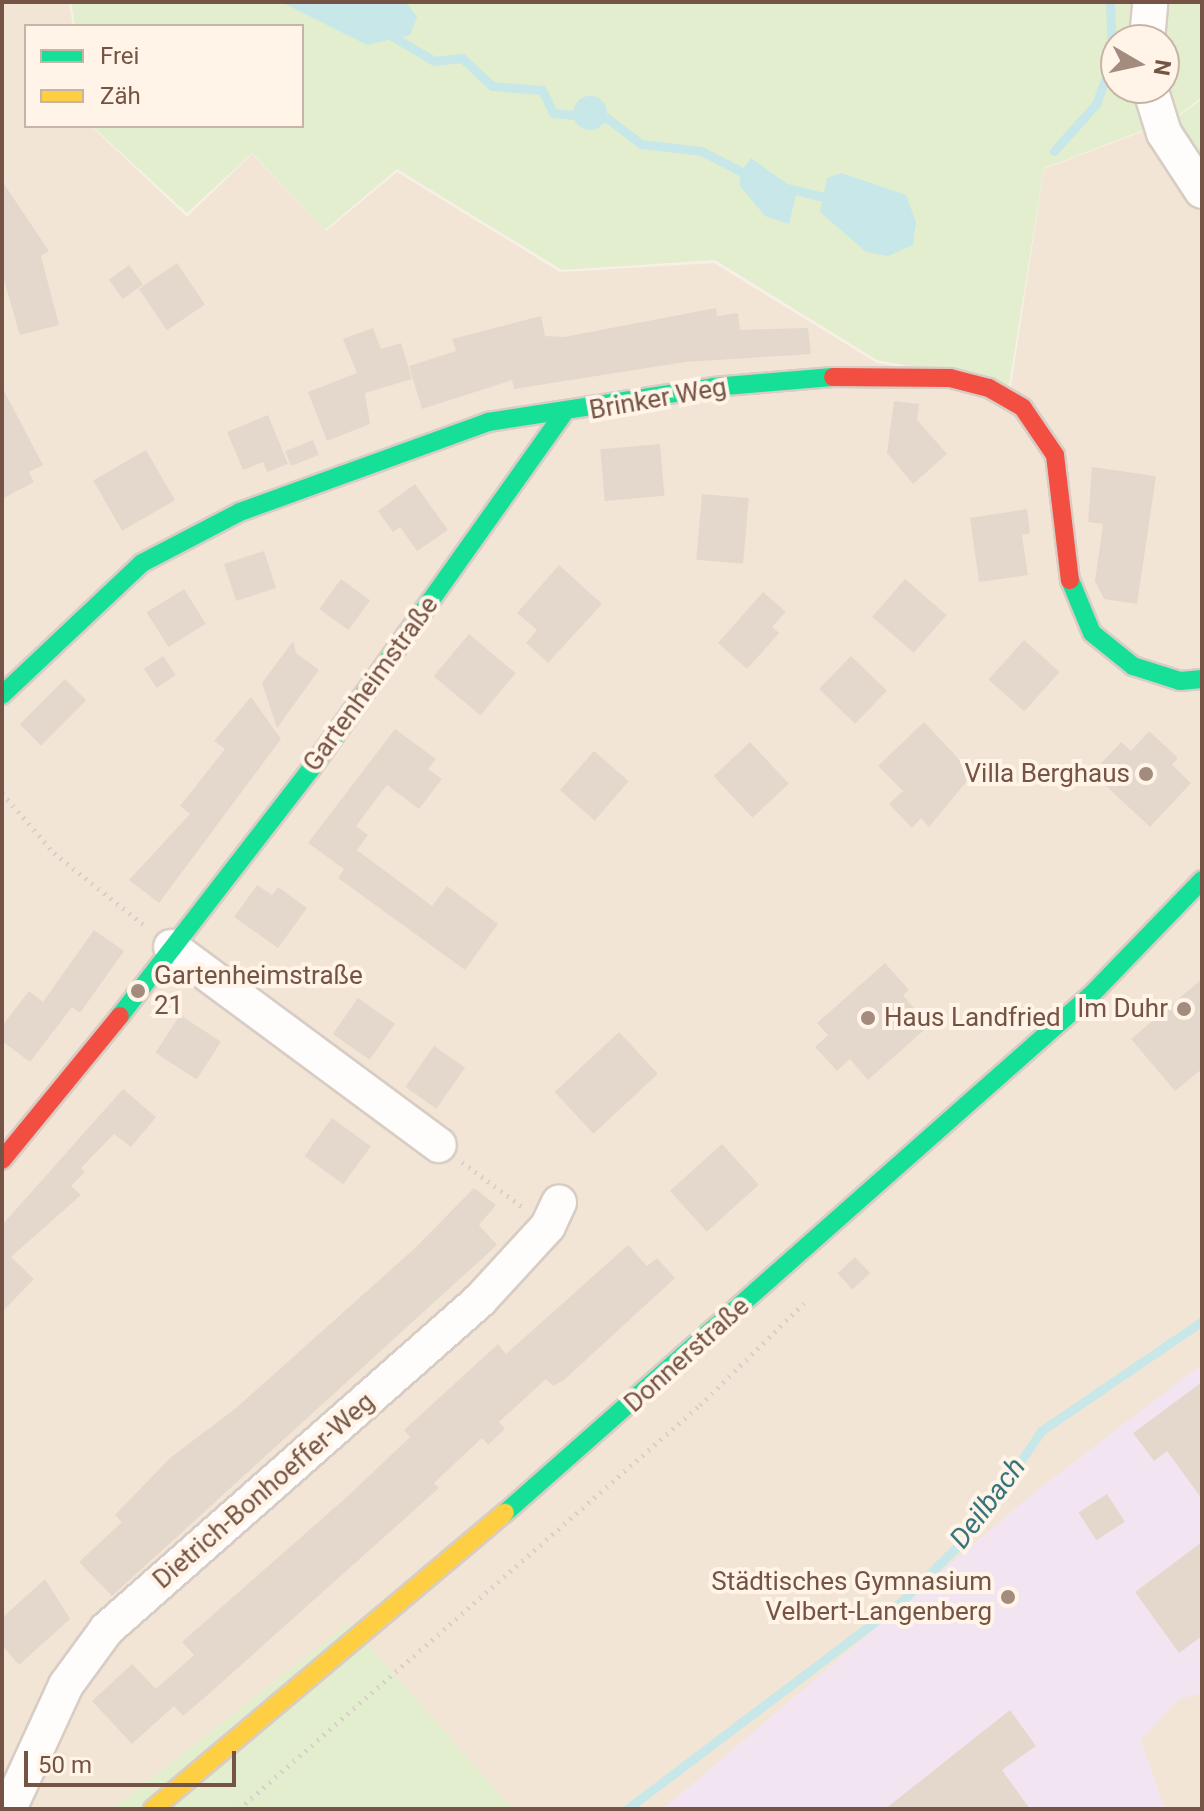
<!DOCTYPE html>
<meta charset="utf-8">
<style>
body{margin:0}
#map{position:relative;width:1204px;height:1811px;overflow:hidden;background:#f7f0e6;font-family:Roboto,sans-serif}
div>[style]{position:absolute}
.residential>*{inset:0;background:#f3e5d5}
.education>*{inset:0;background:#f2e5f1}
.green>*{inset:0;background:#e3eecf}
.water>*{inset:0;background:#c7e7e8}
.round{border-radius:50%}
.stream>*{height:9px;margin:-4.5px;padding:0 4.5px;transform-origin:4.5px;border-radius:4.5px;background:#c7e7e8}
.building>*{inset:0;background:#e4d8cd;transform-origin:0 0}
.path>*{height:5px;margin-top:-2.5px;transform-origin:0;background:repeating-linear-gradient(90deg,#dad0ca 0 2px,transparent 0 8px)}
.roads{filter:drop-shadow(2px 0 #d8cdc4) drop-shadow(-2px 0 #d8cdc4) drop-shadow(0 2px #d8cdc4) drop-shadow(0 -2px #d8cdc4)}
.street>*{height:34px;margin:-17px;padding:0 17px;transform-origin:17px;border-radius:17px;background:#fefdfb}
.fast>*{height:18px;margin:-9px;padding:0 9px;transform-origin:9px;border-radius:9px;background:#16e098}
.slow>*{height:18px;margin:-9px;padding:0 9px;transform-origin:9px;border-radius:9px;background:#ffcf43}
.jam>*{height:18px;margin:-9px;padding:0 9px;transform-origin:9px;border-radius:9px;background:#f24e42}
.dots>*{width:22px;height:22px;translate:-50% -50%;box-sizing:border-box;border:4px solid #fff4e7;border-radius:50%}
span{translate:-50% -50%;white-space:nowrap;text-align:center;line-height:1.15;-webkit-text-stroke:8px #fff4e7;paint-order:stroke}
.street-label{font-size:26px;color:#765445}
.poi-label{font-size:26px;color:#765445}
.right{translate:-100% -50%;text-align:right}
.left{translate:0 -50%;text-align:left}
.water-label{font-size:28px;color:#37757d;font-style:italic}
.frame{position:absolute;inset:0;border:4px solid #765445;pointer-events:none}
.legend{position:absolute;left:24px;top:24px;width:280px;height:104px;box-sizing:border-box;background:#fff4e7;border:2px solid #c8b4a6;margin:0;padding:10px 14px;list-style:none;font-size:24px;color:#765445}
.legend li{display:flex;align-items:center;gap:16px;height:40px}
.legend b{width:40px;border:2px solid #c8b4a6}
.north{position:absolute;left:1100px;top:24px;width:80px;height:80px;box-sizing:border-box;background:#fff4e7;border:2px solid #c8b4a6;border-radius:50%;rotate:99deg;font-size:22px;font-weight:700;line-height:32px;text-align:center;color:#765445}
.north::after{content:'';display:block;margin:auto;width:28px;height:36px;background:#a38b7d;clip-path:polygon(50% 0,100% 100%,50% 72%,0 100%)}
.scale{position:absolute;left:24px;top:1751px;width:212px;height:36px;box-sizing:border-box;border:4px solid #765445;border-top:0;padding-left:10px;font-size:24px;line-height:28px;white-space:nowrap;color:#765445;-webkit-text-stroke:6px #fff4e7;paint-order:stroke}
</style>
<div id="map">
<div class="residential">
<div style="clip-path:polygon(2px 2px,69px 3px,73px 26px,26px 26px,26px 126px,91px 126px,187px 217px,252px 154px,326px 231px,397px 172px,560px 272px,714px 263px,877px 363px,1011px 386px,1044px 169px,1147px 130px,1202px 204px,1202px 1809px,513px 1809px,349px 1624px,112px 1809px,2px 1809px)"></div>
</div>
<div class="education">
<div style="clip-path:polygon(1202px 1364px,1202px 1693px,1179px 1699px,1141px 1740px,1165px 1809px,663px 1809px,1031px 1495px)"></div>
</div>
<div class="green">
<div style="clip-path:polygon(evenodd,71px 2px,1202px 2px,1202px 97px,1173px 119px,1044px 168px,1009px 385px,877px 360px,715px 260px,562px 270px,397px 169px,325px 230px,252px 153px,187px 213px,92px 126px,302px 126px,302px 26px,75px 26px,71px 2px,1116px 40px,1164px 40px,1164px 88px,1116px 88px,1116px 40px)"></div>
<div style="clip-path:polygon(1202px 99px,1202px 161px,1172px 121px)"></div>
<div style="clip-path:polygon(349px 1623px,513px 1809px,112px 1809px)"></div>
</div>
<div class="water">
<div style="clip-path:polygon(281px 2px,406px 2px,417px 17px,410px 35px,367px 45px)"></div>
<div class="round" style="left:573px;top:96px;width:34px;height:34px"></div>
<div style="clip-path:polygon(751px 158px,797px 191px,789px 224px,765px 216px,740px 186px,740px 173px)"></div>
<div style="clip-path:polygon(841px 173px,906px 195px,916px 222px,913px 245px,888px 256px,866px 252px,820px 212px,827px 178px)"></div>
</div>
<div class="stream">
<div style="left:390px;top:35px;width:51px;rotate:30.6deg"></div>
<div style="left:434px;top:61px;width:28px;rotate:-6deg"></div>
<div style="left:462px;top:58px;width:41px;rotate:43deg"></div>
<div style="left:492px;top:86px;width:50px;rotate:4.6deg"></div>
<div style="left:542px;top:90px;width:25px;rotate:64deg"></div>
<div style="left:553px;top:113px;width:54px;rotate:5.3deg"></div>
<div style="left:607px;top:118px;width:43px;rotate:37.4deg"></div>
<div style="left:641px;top:144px;width:60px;rotate:6.7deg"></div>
<div style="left:701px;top:151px;width:55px;rotate:27deg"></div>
<div style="left:1054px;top:151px;width:63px;rotate:-48.2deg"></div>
<div style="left:1096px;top:104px;width:46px;rotate:-69.6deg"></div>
<div style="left:1112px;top:61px;width:59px;rotate:-91.9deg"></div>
<div style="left:787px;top:188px;width:37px;rotate:14deg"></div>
<div style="left:627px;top:1809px;width:345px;rotate:-37.1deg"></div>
<div style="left:902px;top:1601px;width:103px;rotate:-44.6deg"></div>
<div style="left:975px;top:1529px;width:118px;rotate:-56deg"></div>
<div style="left:1041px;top:1431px;width:195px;rotate:-34.3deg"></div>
</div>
<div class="building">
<div style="clip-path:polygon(2px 181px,49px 251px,41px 256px,59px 325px,20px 335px,2px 274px)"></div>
<div style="left:177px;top:263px;width:50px;height:46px;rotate:56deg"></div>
<div style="left:129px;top:265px;width:24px;height:25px;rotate:54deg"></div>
<div style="clip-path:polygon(716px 308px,717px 316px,738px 313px,740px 330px,808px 328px,811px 354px,685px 362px,514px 389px,512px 380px,422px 409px,409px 366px,456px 351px,452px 339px,541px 316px,545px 336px,564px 337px)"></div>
<div style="clip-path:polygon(373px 328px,381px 349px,401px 343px,412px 379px,365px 393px,370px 424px,327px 441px,308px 392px,357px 373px,343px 339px)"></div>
<div style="clip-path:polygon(2px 387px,43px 465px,29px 472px,34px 482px,2px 499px)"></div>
<div style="clip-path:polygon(894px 401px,919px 404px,917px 420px,947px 454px,913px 484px,887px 453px)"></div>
<div style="clip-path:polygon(268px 415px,288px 464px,267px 472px,263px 462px,243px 470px,227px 432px)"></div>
<div style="left:313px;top:440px;width:16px;height:30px;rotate:68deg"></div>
<div style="left:660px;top:444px;width:52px;height:60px;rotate:85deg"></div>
<div style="left:146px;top:450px;width:58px;height:61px;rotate:60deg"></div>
<div style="clip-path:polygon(1092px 467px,1156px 476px,1137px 604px,1104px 599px,1095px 581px,1103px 524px,1088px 522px)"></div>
<div style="clip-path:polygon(415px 484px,448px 530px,417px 551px,400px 527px,393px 532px,378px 511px)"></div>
<div style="left:702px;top:494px;width:47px;height:66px;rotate:5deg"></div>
<div style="clip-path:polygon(1027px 509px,1030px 533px,1022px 535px,1028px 575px,979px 582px,970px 518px)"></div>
<div style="left:264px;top:551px;width:39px;height:42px;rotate:72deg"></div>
<div style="clip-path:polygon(559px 565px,602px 604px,548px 663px,526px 643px,537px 630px,517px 613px)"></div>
<div style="left:341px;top:579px;width:36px;height:37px;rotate:36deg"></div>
<div style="left:905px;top:579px;width:55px;height:50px;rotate:41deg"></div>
<div style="left:184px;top:589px;width:41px;height:44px;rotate:58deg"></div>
<div style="clip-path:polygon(763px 592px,786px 612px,772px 627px,779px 633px,747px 669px,718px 643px)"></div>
<div style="left:469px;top:634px;width:61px;height:55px;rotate:40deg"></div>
<div style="left:1024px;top:640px;width:48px;height:53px;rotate:42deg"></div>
<div style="clip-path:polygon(293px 641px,296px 653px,319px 670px,277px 728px,262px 683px)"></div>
<div style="left:163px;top:656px;width:23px;height:23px;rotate:56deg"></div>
<div style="left:851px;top:656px;width:50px;height:46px;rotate:44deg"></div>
<div style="left:65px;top:679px;width:30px;height:64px;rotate:45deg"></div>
<div style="clip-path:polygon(251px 697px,281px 739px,159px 903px,129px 880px,190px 814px,180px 806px,225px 749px,214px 741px)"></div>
<div style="clip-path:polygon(924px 722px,973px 774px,929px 827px,921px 818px,912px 828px,889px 804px,903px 791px,878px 766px)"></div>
<div style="clip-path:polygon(395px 729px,436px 759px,428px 769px,442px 779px,419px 809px,387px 785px,356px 826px,368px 835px,357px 850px,432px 906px,447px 886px,498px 924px,465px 970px,338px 878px,344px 869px,308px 843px)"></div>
<div style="clip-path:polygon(1149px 731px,1178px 758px,1172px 765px,1191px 783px,1150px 827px,1092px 773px,1121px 742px,1131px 751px)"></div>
<div style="left:750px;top:742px;width:57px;height:50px;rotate:47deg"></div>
<div style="left:594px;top:751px;width:46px;height:52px;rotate:41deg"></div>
<div style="clip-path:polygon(257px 885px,272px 895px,278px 887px,307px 908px,278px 948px,234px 917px)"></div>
<div style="clip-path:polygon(94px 930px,124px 951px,80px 1013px,72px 1007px,30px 1062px,2px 1041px,2px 1026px,29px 991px,43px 1002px)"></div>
<div style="clip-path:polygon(885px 963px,909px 990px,903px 995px,914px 1008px,909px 1013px,924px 1030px,868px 1080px,850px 1059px,837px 1071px,815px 1047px,828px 1035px,817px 1023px)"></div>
<div style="clip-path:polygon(1202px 979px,1202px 1069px,1175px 1091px,1131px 1039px)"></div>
<div style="left:358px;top:998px;width:45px;height:44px;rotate:35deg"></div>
<div style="left:180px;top:1015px;width:49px;height:45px;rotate:33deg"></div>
<div style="left:619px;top:1032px;width:57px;height:88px;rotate:47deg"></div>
<div style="left:434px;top:1046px;width:38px;height:50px;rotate:35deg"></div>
<div style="clip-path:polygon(123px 1089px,156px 1117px,131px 1147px,114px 1134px,81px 1168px,85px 1172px,71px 1186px,81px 1195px,11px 1257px,34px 1279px,2px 1312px,2px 1225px)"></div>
<div style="left:332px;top:1118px;width:48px;height:47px;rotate:36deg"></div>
<div style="left:722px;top:1144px;width:55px;height:70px;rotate:48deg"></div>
<div style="clip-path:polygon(474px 1188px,496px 1205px,479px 1225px,497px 1245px,112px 1596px,79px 1562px,122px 1522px,115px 1515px,170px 1458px,236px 1408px,414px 1249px)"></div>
<div style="clip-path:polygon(628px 1245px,647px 1266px,657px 1258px,675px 1278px,564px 1380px,553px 1386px,546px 1379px,522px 1401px,499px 1422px,505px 1429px,488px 1445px,482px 1438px,434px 1483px,439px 1488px,211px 1692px,183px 1716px,174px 1706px,132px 1744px,92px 1701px,132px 1664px,156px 1689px,194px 1655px,182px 1642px,349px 1495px,410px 1437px,404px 1430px,498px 1344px,506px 1354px)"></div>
<div style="left:855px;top:1257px;width:22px;height:24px;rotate:47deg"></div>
<div style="clip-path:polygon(1202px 1382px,1202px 1499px,1167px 1451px,1154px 1461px,1133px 1433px)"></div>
<div style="left:1107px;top:1494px;width:33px;height:34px;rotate:57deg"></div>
<div style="clip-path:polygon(1202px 1542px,1202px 1636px,1179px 1653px,1135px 1592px)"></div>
<div style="clip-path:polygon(45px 1579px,70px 1619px,19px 1665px,2px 1645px,2px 1618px)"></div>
<div style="clip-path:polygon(1010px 1710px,1036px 1746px,1002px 1770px,1030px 1809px,885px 1809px)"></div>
</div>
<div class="path">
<div style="left:2px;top:793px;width:79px;rotate:49.1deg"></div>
<div style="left:54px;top:853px;width:117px;rotate:38.7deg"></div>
<div style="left:462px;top:1162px;width:79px;rotate:36.7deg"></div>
<div style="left:239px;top:1809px;width:613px;rotate:-41.23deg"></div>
<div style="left:700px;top:1405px;width:146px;rotate:-44.4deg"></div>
</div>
<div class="roads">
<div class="street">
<div style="left:1147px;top:40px;width:38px;rotate:-85deg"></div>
<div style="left:1150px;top:88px;width:47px;rotate:72.7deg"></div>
<div style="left:1164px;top:133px;width:69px;rotate:56.8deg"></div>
<div style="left:171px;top:947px;width:333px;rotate:36.5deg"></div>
<div style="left:9px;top:1809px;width:136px;rotate:-65.3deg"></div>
<div style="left:66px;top:1685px;width:69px;rotate:-53.8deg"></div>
<div style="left:107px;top:1629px;width:497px;rotate:-41.4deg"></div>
<div style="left:480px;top:1300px;width:100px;rotate:-47.4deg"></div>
<div style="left:548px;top:1226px;width:26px;rotate:-65deg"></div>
</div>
<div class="fast">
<div style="left:1070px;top:580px;width:57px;rotate:67.5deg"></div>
<div style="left:1092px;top:633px;width:53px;rotate:38.8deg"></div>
<div style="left:1133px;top:666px;width:49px;rotate:17.7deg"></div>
<div style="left:1180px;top:681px;width:22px;rotate:-5deg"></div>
<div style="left:2px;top:695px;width:192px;rotate:-43.3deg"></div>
<div style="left:142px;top:563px;width:110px;rotate:-27.5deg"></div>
<div style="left:240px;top:512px;width:264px;rotate:-19.9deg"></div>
<div style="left:488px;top:422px;width:228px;rotate:-8.8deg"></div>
<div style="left:713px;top:387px;width:120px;rotate:-4.8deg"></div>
<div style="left:120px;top:1016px;width:312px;rotate:-52.3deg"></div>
<div style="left:311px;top:769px;width:435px;rotate:-54.6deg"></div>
<div style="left:505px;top:1513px;width:782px;rotate:-41.48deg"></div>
<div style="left:1091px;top:995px;width:160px;rotate:-46deg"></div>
</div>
<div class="slow">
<div style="left:153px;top:1809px;width:460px;rotate:-40.1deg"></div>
</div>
<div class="jam">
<div style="left:833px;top:377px;width:117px;rotate:0.5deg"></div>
<div style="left:950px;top:378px;width:40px;rotate:14.4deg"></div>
<div style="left:989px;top:388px;width:39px;rotate:30deg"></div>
<div style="left:1023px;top:408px;width:57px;rotate:55.8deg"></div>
<div style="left:1055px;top:455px;width:126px;rotate:83.2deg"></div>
<div style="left:2px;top:1160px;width:186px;rotate:-50.7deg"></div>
</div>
</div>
<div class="dots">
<div style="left:1146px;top:774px;background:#a38b7d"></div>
<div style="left:138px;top:991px;background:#a38b7d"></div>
<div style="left:1184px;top:1009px;background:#a38b7d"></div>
<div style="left:868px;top:1018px;background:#a38b7d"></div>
<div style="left:1008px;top:1597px;background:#a38b7d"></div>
</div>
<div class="street-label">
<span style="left:658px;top:399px;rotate:-10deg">Brinker Weg</span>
<span style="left:371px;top:684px;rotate:-54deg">Gartenheimstraße</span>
<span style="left:687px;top:1355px;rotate:-42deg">Donnerstraße</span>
<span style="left:264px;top:1491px;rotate:-41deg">Dietrich-Bonhoeffer-Weg</span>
</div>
<div class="poi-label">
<span class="right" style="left:1130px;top:774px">Villa Berghaus</span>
<span class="left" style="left:154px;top:991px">Gartenheimstraße<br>21</span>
<span class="right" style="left:1168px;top:1009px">Im Duhr</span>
<span class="left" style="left:884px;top:1018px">Haus Landfried</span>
<span class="right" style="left:992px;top:1597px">Städtisches Gymnasium<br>Velbert-Langenberg</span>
</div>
<div class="water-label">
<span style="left:988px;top:1503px;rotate:-53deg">Deilbach</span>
</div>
<div class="frame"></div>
<ul class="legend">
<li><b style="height:10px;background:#16e098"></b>Frei</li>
<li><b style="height:10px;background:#ffcf43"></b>Zäh</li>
</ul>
<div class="north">N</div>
<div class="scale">50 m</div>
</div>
